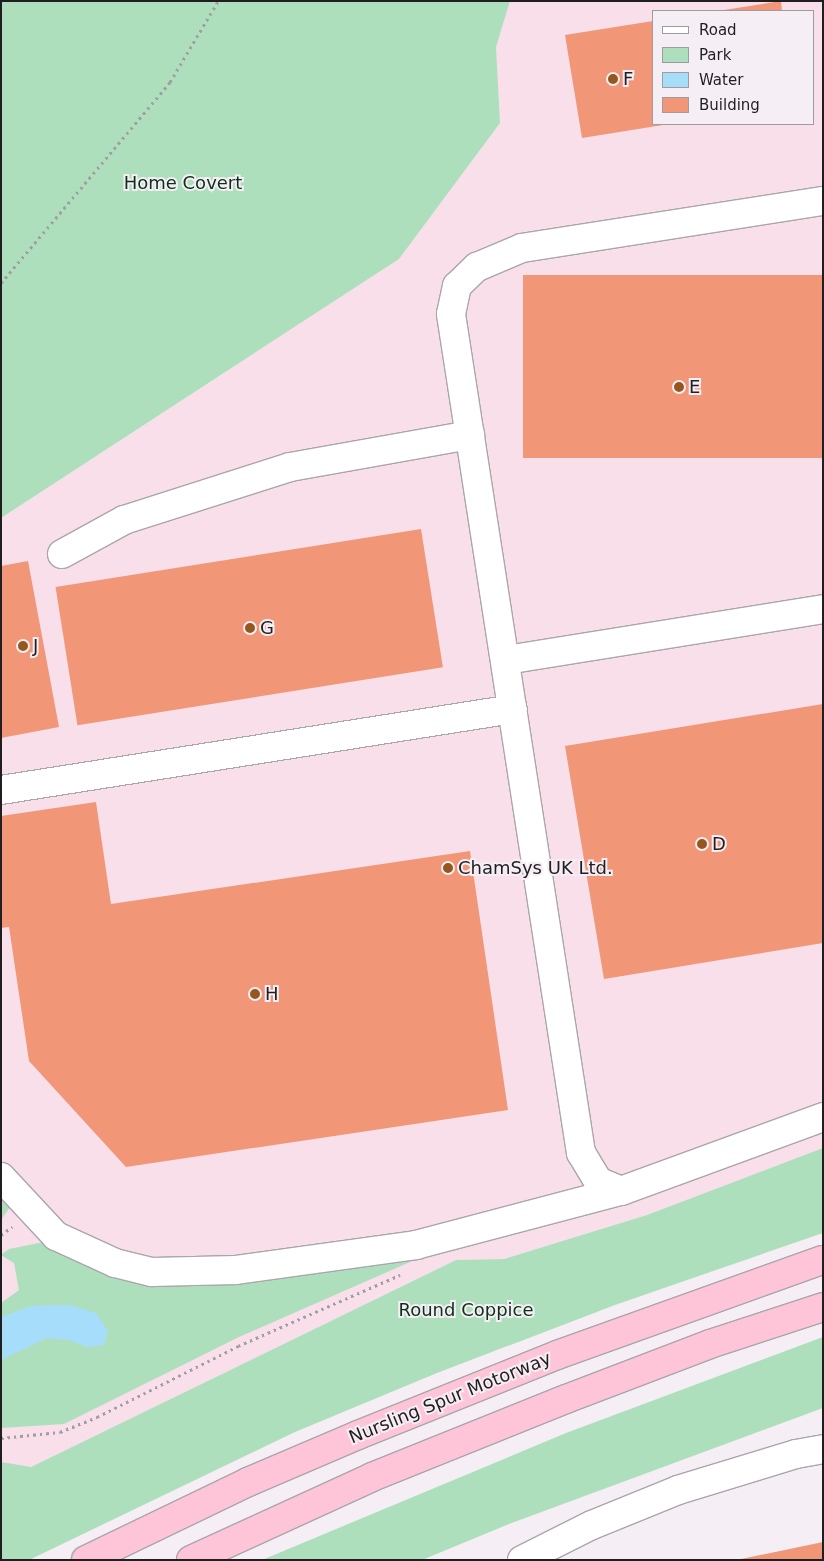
<!DOCTYPE html>
<style>
body{margin:0}
#map{position:relative;width:824px;height:1561px;overflow:hidden;background:#f5eef5;font-family:"DejaVu Sans",sans-serif}
div>[style]{position:absolute}
.commercial>*{inset:0;background:#f8dfe9}
.green>*{inset:0;background:#aedfbc}
.water>*{inset:0;background:#a6ddfb}
.building>*{inset:0;background:#f19778;transform-origin:0 0}
.path>*{height:3px;margin-top:-1.5px;transform-origin:0;background:repeating-linear-gradient(90deg,#a29da2 0 2.5px,transparent 0 6.5px)}
.roads{filter:drop-shadow(1px 0 #aba5ac) drop-shadow(-1px 0 #aba5ac) drop-shadow(0 1px #aba5ac) drop-shadow(0 -1px #aba5ac)}
.minor>*{height:28px;margin:-14px;padding:0 14px;transform-origin:14px;border-radius:14px;background:#fff}
.highway>*{height:28px;margin:-14px;padding:0 14px;transform-origin:14px;border-radius:14px;background:#fec4d7}
.dots>*{width:14px;height:14px;translate:-50% -50%;box-sizing:border-box;border:2px solid #f5eef5;border-radius:50%}
span{translate:-50% -50%;white-space:nowrap;text-align:center;line-height:1.15;-webkit-text-stroke:4px #f5eef5;paint-order:stroke}
.poi-label{font-size:18px;color:#211e21}
.left{translate:0 -50%;text-align:left}
.park-label{font-size:18px;color:#0c311b}
.street-label{font-size:18px;color:#211e21}
.frame{position:absolute;inset:0;border:2px solid #211e21;pointer-events:none}
.legend{position:absolute;left:652px;top:10px;width:162px;height:115px;box-sizing:border-box;background:#f5eef5;border:1px solid #a09ba0;margin:0;padding:6px 9px;list-style:none;font-size:15px;color:#211e21}
.legend li{display:flex;align-items:center;gap:10px;height:25px}
.legend b{width:25px;border:1px solid #a09ba0}
</style>
<div id="map">
<div class="commercial">
<div style="clip-path:polygon(evenodd,510px 1px,823px 1px,823px 1148px,647px 1215px,504px 1259px,456px 1260px,31px 1467px,1px 1467px,1px 518px,399px 259px,500px 123px,496px 47px,510px 1px,653px 11px,813px 11px,813px 124px,653px 124px,653px 11px)"></div>
</div>
<div class="green">
<div style="clip-path:polygon(1px 1px,510px 1px,496px 47px,500px 123px,399px 259px,1px 518px)"></div>
<div style="clip-path:polygon(823px 1148px,823px 1233px,615px 1305px,437px 1373px,295px 1432px,29px 1560px,1px 1560px,1px 1462px,31px 1467px,456px 1260px,504px 1259px,647px 1215px)"></div>
<div style="clip-path:polygon(1px 1196px,10px 1207px,1px 1220px)"></div>
<div style="clip-path:polygon(44px 1242px,69px 1258px,130px 1277px,426px 1255px,239px 1337px,64px 1424px,1px 1428px,1px 1303px,19px 1290px,14px 1263px,1px 1255px,9px 1249px)"></div>
<div style="clip-path:polygon(823px 1337px,823px 1408px,509px 1524px,422px 1560px,262px 1560px,566px 1433px)"></div>
</div>
<div class="water">
<div style="clip-path:polygon(70px 1305px,96px 1313px,108px 1331px,104px 1345px,87px 1347px,69px 1340px,47px 1338px,1px 1360px,1px 1317px,31px 1306px)"></div>
</div>
<div class="building">
<div style="clip-path:polygon(781px 1px,782px 11px,724px 11px,724px 10px)"></div>
<div style="clip-path:polygon(653px 21px,653px 124px,663px 125px,582px 138px,565px 35px)"></div>
<div style="left:823px;top:275px;width:183px;height:300px;rotate:90deg"></div>
<div style="left:421px;top:529px;width:140px;height:370px;rotate:81deg"></div>
<div style="clip-path:polygon(28px 561px,59px 727px,1px 738px,1px 566px)"></div>
<div style="clip-path:polygon(823px 704px,823px 943px,604px 979px,565px 746px)"></div>
<div style="clip-path:polygon(96px 802px,111px 904px,470px 851px,508px 1110px,126px 1167px,29px 1061px,9px 927px,1px 928px,1px 816px)"></div>
<div style="clip-path:polygon(823px 1542px,823px 1560px,741px 1560px,741px 1559px)"></div>
</div>
<div class="path">
<div style="left:1px;top:283px;width:263px;rotate:-49.9deg"></div>
<div style="left:170px;top:82px;width:94px;rotate:-59.3deg"></div>
<div style="left:1px;top:1235px;width:14px;rotate:-36deg"></div>
<div style="left:1px;top:1438px;width:59px;rotate:-5.8deg"></div>
<div style="left:60px;top:1432px;width:40px;rotate:-22deg"></div>
<div style="left:97px;top:1417px;width:158px;rotate:-26.7deg"></div>
<div style="left:238px;top:1346px;width:177px;rotate:-23.7deg"></div>
</div>
<div class="roads">
<div class="minor">
<div style="left:62px;top:554px;width:71px;rotate:-28.7deg"></div>
<div style="left:124px;top:520px;width:174px;rotate:-17.7deg"></div>
<div style="left:290px;top:467px;width:183px;rotate:-10.1deg"></div>
<div style="left:506px;top:660px;width:321px;rotate:-9.1deg"></div>
<div style="left:1px;top:790px;width:518px;rotate:-8.99deg"></div>
<div style="left:1px;top:1177px;width:81px;rotate:47deg"></div>
<div style="left:56px;top:1236px;width:65px;rotate:24.6deg"></div>
<div style="left:115px;top:1263px;width:38px;rotate:14deg"></div>
<div style="left:152px;top:1272px;width:84px;rotate:-1.4deg"></div>
<div style="left:236px;top:1270px;width:182px;rotate:-7.9deg"></div>
<div style="left:416px;top:1245px;width:212px;rotate:-14.8deg"></div>
<div style="left:621px;top:1191px;width:215px;rotate:-20.1deg"></div>
<div style="left:621px;top:1191px;width:25px;rotate:-157deg"></div>
<div style="left:598px;top:1181px;width:33px;rotate:-121deg"></div>
<div style="left:581px;top:1153px;width:849px;rotate:-98.81deg"></div>
<div style="left:451px;top:314px;width:29px;rotate:-78deg"></div>
<div style="left:457px;top:286px;width:28px;rotate:-44deg"></div>
<div style="left:477px;top:267px;width:49px;rotate:-22.9deg"></div>
<div style="left:522px;top:248px;width:305px;rotate:-8.9deg"></div>
<div style="left:522px;top:1560px;width:78px;rotate:-26.6deg"></div>
<div style="left:592px;top:1525px;width:93px;rotate:-22.1deg"></div>
<div style="left:678px;top:1490px;width:123px;rotate:-17deg"></div>
<div style="left:796px;top:1454px;width:27px;rotate:-10deg"></div>
</div>
<div class="highway">
<div style="left:86px;top:1560px;width:180px;rotate:-25.7deg"></div>
<div style="left:248px;top:1482px;width:120px;rotate:-23.1deg"></div>
<div style="left:358px;top:1435px;width:214px;rotate:-21.9deg"></div>
<div style="left:557px;top:1355px;width:282px;rotate:-19.7deg"></div>
<div style="left:191px;top:1560px;width:199px;rotate:-24.6deg"></div>
<div style="left:372px;top:1477px;width:209px;rotate:-21.9deg"></div>
<div style="left:566px;top:1399px;width:154px;rotate:-20.9deg"></div>
<div style="left:710px;top:1344px;width:119px;rotate:-18.1deg"></div>
</div>
</div>
<div class="dots">
<div style="left:613px;top:79px;background:#96571f"></div>
<div style="left:679px;top:387px;background:#96571f"></div>
<div style="left:250px;top:628px;background:#96571f"></div>
<div style="left:23px;top:646px;background:#96571f"></div>
<div style="left:702px;top:844px;background:#96571f"></div>
<div style="left:448px;top:868px;background:#96571f"></div>
<div style="left:255px;top:994px;background:#96571f"></div>
</div>
<div class="poi-label">
<span class="left" style="left:623px;top:79px">F</span>
<span class="left" style="left:689px;top:387px">E</span>
<span class="left" style="left:260px;top:628px">G</span>
<span class="left" style="left:33px;top:646px">J</span>
<span class="left" style="left:712px;top:844px">D</span>
<span class="left" style="left:458px;top:868px">ChamSys UK Ltd.</span>
<span class="left" style="left:265px;top:994px">H</span>
</div>
<div class="park-label">
<span style="left:183px;top:183px">Home Covert</span>
<span style="left:466px;top:1310px">Round Coppice</span>
</div>
<div class="street-label">
<span style="left:450px;top:1398px;rotate:-22deg">Nursling Spur Motorway</span>
</div>
<div class="frame"></div>
<ul class="legend">
<li><b style="height:6px;background:#fff"></b>Road</li>
<li><b style="height:14px;background:#aedfbc"></b>Park</li>
<li><b style="height:14px;background:#a6ddfb"></b>Water</li>
<li><b style="height:14px;background:#f19778"></b>Building</li>
</ul>
</div>
